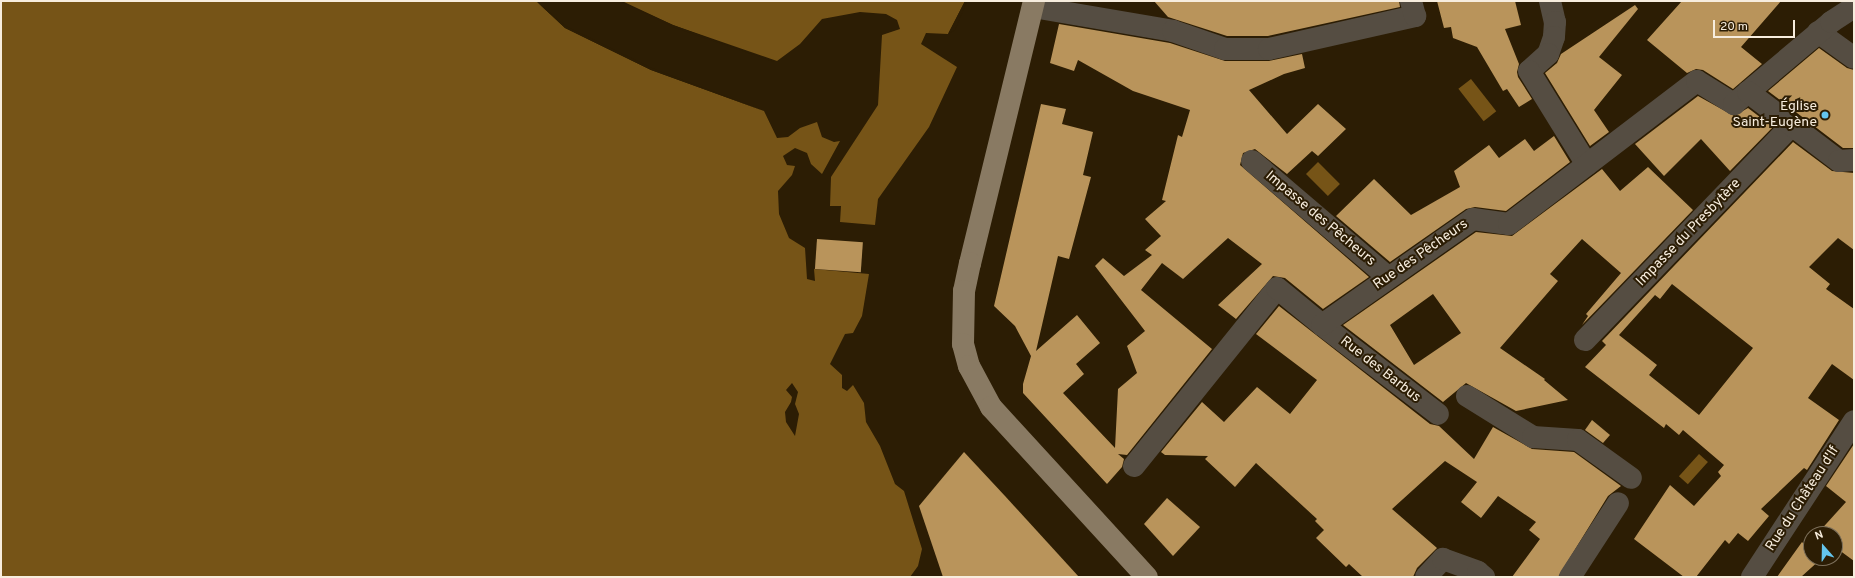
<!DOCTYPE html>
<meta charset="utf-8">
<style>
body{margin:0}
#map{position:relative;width:1855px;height:578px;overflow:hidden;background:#2c1d04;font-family:Overpass,sans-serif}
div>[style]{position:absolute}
.water>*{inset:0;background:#765417;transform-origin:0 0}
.pier>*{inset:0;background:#2c1d04}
.building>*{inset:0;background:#b9945b;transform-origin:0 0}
.minor>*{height:22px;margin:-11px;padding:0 11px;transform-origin:11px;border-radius:11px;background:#554d42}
.major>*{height:22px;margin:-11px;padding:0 11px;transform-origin:11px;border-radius:11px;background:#897a63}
.dots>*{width:11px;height:11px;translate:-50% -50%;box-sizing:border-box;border:2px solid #2c1d04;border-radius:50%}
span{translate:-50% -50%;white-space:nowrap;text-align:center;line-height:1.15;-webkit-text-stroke:4px #2c1d04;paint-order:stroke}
.poi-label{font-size:14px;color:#f7edde}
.right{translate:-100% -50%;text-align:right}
.street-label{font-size:14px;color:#f7edde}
.frame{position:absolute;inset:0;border:2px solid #f7edde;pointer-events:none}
.north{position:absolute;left:1803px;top:526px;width:40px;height:40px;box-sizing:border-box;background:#2c1d04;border:1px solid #7d705b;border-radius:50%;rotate:340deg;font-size:11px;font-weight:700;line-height:16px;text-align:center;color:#f7edde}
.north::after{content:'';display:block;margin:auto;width:14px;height:18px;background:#64c5ee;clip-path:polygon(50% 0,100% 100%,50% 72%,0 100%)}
.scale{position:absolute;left:1713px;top:20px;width:82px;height:18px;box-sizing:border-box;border:2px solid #f7edde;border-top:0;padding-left:5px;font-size:12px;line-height:14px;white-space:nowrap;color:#f7edde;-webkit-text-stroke:3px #2c1d04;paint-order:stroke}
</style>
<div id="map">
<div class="water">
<div style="clip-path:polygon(evenodd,1px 1px,536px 1px,565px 28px,651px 70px,764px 111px,777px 138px,788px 137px,800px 128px,817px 122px,822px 137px,834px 142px,840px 141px,822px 174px,811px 164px,807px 153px,795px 148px,783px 156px,787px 165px,795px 166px,792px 175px,778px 191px,779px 214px,789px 238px,805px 248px,807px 279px,815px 281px,814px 269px,869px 274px,862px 316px,853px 333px,845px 334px,830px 364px,842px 375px,842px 388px,847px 391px,853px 385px,864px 403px,866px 422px,880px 446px,895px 484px,904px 491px,922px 549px,918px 566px,910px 577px,1px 577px,1px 1px,792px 383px,798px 392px,795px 404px,799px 414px,795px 436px,786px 422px,785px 412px,791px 402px,792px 397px,786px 390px,792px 383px)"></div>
<div style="clip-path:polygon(622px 1px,965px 1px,948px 34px,926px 33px,921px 44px,957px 67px,929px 127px,878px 199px,875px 225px,840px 222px,841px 206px,830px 206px,831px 177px,878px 105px,882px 35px,900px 29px,897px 20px,886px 14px,860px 12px,822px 19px,800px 44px,777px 61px,673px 25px)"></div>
<div style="left:1471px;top:79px;width:41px;height:16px;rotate:52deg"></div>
<div style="left:1318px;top:162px;width:31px;height:17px;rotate:45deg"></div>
<div style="left:1699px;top:454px;width:12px;height:30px;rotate:42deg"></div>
</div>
<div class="pier">
<div style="clip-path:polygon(536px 1px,566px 26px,652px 68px,764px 111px,651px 70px,565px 28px)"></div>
<div style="clip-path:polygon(620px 1px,673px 25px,777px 63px,672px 27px)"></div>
<div style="clip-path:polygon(965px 1px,967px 1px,955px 30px,948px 34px)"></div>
</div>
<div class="building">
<div style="clip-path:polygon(1154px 1px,1399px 1px,1400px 7px,1268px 36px,1227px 36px,1168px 17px)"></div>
<div style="clip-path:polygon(1437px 1px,1515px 1px,1521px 25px,1505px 29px,1519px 64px,1517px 72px,1518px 77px,1532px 99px,1519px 107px,1507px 89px,1503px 91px,1477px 47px,1453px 38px,1451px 27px,1444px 28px)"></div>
<div style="clip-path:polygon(1682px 1px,1781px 1px,1741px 47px,1762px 64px,1733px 89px,1703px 70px,1696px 69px,1687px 73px,1647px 40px)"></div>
<div style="clip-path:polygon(1635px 5px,1638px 9px,1599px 57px,1622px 75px,1594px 110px,1609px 132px,1590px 146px,1545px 73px,1557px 63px,1561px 54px)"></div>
<div style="clip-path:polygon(1059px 24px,1170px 43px,1225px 61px,1269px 61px,1302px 54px,1305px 68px,1284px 74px,1249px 90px,1287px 134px,1318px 104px,1346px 129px,1318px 156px,1312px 151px,1287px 174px,1255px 149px,1243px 153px,1240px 165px,1369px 277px,1323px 309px,1285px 278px,1273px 276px,1236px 319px,1218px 305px,1262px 264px,1228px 238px,1183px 279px,1162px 263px,1141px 290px,1212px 349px,1127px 455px,1118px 454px,1124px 459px,1122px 467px,1107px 484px,1023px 393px,1023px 384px,1031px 356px,1015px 326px,994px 306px,1041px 104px,1066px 109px,1062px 124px,1093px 132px,1083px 175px,1091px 177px,1069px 259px,1058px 256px,1036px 351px,1077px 315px,1100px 343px,1076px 364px,1084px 374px,1063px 393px,1115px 448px,1118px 389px,1137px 373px,1127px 346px,1145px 331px,1095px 266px,1103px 258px,1124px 276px,1152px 255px,1145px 250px,1161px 236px,1145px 219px,1166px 201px,1162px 200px,1178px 135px,1182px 137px,1190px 110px,1133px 91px,1078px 60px,1074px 71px,1050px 63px)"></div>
<div style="clip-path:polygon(1819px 48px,1847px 68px,1854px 70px,1854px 148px,1843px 148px,1768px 91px)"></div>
<div style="clip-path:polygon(1698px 96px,1734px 116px,1748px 108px,1773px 127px,1730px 171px,1701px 139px,1664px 176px,1635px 144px)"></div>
<div style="clip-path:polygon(1554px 136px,1570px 162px,1506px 211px,1475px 207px,1466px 209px,1390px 262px,1336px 216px,1374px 179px,1411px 215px,1460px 187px,1454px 171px,1489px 145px,1499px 158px,1525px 139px,1534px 151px)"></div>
<div style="clip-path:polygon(evenodd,1793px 142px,1832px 171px,1854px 173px,1854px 250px,1838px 238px,1809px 267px,1830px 284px,1826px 289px,1854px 309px,1854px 380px,1832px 364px,1808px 398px,1839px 420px,1807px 470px,1804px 468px,1761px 509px,1769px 516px,1748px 541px,1738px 533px,1729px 544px,1725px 540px,1696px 577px,1684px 577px,1634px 539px,1670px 485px,1694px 506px,1721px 476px,1718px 472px,1724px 465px,1683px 430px,1679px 435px,1666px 424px,1664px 428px,1585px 367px,1606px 345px,1602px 341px,1793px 142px,1672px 284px,1753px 348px,1699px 415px,1649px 375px,1657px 365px,1619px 335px,1655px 295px,1660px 299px,1672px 284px)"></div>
<div style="clip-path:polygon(evenodd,1648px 167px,1693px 210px,1582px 325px,1588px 316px,1586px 314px,1621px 273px,1582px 239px,1550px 274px,1558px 281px,1500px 348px,1545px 379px,1544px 380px,1568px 400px,1516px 411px,1466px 383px,1443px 402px,1343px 325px,1476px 232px,1512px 236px,1602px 169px,1620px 191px,1648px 167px,1433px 294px,1461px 333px,1414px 365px,1390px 325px,1433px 294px)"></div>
<div style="left:817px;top:239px;width:46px;height:30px;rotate:4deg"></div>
<div style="clip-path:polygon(1279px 306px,1430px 424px,1439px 426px,1474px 459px,1493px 427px,1532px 449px,1574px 452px,1621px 486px,1608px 496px,1558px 577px,1512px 577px,1540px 539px,1529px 530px,1536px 522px,1498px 496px,1481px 518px,1461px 502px,1477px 482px,1445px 461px,1392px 509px,1437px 548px,1417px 568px,1413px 577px,1363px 577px,1349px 564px,1346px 567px,1316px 538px,1324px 530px,1315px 521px,1317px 519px,1256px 463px,1235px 487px,1205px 459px,1208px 456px,1165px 455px,1161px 452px,1202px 402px,1224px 422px,1257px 387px,1290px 414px,1317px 380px,1256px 334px)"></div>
<div style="clip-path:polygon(1592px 420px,1610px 435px,1603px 443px,1585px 430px)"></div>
<div style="clip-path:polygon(1854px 444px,1854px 561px,1835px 547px,1835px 534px,1817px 534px,1846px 502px,1826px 486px)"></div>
<div style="clip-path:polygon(964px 452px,1005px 496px,1079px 577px,943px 577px,919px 506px)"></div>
<div style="clip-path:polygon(1167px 498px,1200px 527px,1173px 556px,1144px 524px)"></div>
<div style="clip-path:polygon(1811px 541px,1811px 558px,1822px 558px,1801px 577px,1777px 577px,1802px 542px,1806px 546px)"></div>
</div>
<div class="minor">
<div style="left:1550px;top:1px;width:22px;rotate:77deg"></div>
<div style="left:1555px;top:22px;width:15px;rotate:94deg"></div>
<div style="left:1554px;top:37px;width:18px;rotate:109deg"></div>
<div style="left:1548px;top:54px;width:25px;rotate:138deg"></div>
<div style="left:1529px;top:71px;width:110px;rotate:58.3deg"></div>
<div style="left:1033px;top:7px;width:142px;rotate:9.7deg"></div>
<div style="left:1173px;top:31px;width:55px;rotate:19.1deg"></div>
<div style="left:1225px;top:49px;width:44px"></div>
<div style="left:1269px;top:49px;width:150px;rotate:-12.7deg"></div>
<div style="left:1415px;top:16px;width:16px;rotate:-105deg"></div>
<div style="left:1818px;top:32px;width:44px;rotate:35.8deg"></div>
<div style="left:1748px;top:92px;width:109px;rotate:-40.1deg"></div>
<div style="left:1831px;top:22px;width:27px;rotate:-33deg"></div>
<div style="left:1252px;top:161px;width:179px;rotate:40.5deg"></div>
<div style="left:1322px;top:325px;width:146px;rotate:37.5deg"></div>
<div style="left:1585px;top:340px;width:298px;rotate:-46.1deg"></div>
<div style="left:1467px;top:396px;width:78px;rotate:31.8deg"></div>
<div style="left:1533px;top:437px;width:45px;rotate:3.8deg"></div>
<div style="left:1578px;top:440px;width:65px;rotate:35.6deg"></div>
<div style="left:1134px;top:466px;width:228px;rotate:-51.2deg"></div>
<div style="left:1277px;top:288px;width:58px;rotate:39.4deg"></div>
<div style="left:1322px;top:325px;width:184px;rotate:-35.1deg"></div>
<div style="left:1473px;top:219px;width:36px;rotate:8deg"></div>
<div style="left:1509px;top:224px;width:236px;rotate:-37.3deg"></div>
<div style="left:1697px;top:81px;width:44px;rotate:31.9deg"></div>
<div style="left:1734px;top:104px;width:18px;rotate:-41deg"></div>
<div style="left:1748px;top:92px;width:114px;rotate:37.2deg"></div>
<div style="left:1839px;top:161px;width:15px;rotate:-4deg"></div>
<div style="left:1426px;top:577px;width:25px;rotate:-47deg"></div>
<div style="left:1443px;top:559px;width:37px;rotate:20deg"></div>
<div style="left:1478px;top:572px;width:8px;rotate:40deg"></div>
<div style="left:1570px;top:577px;width:88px;rotate:-57deg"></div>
<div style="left:1752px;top:577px;width:186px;rotate:-56.8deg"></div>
</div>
<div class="major">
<div style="left:1034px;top:1px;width:270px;rotate:103.7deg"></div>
<div style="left:970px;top:263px;width:29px;rotate:102deg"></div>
<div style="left:964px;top:291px;width:53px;rotate:91.1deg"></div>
<div style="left:963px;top:344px;width:23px;rotate:75deg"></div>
<div style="left:969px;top:366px;width:47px;rotate:61.8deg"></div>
<div style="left:991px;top:407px;width:231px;rotate:47.5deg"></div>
</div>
<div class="dots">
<div style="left:1825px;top:115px;background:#64c5ee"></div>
</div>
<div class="poi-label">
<span class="right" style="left:1817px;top:115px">Église<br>Saint-Eugène</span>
</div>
<div class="street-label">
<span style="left:1320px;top:219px;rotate:40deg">Impasse des Pêcheurs</span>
<span style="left:1689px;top:233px;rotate:-46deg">Impasse du Presbytère</span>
<span style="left:1421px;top:255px;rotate:-35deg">Rue des Pêcheurs</span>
<span style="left:1380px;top:370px;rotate:38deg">Rue des Barbus</span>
<span style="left:1803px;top:499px;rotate:-57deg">Rue du Château d'If</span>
</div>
<div class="frame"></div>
<div class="north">N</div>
<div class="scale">20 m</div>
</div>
